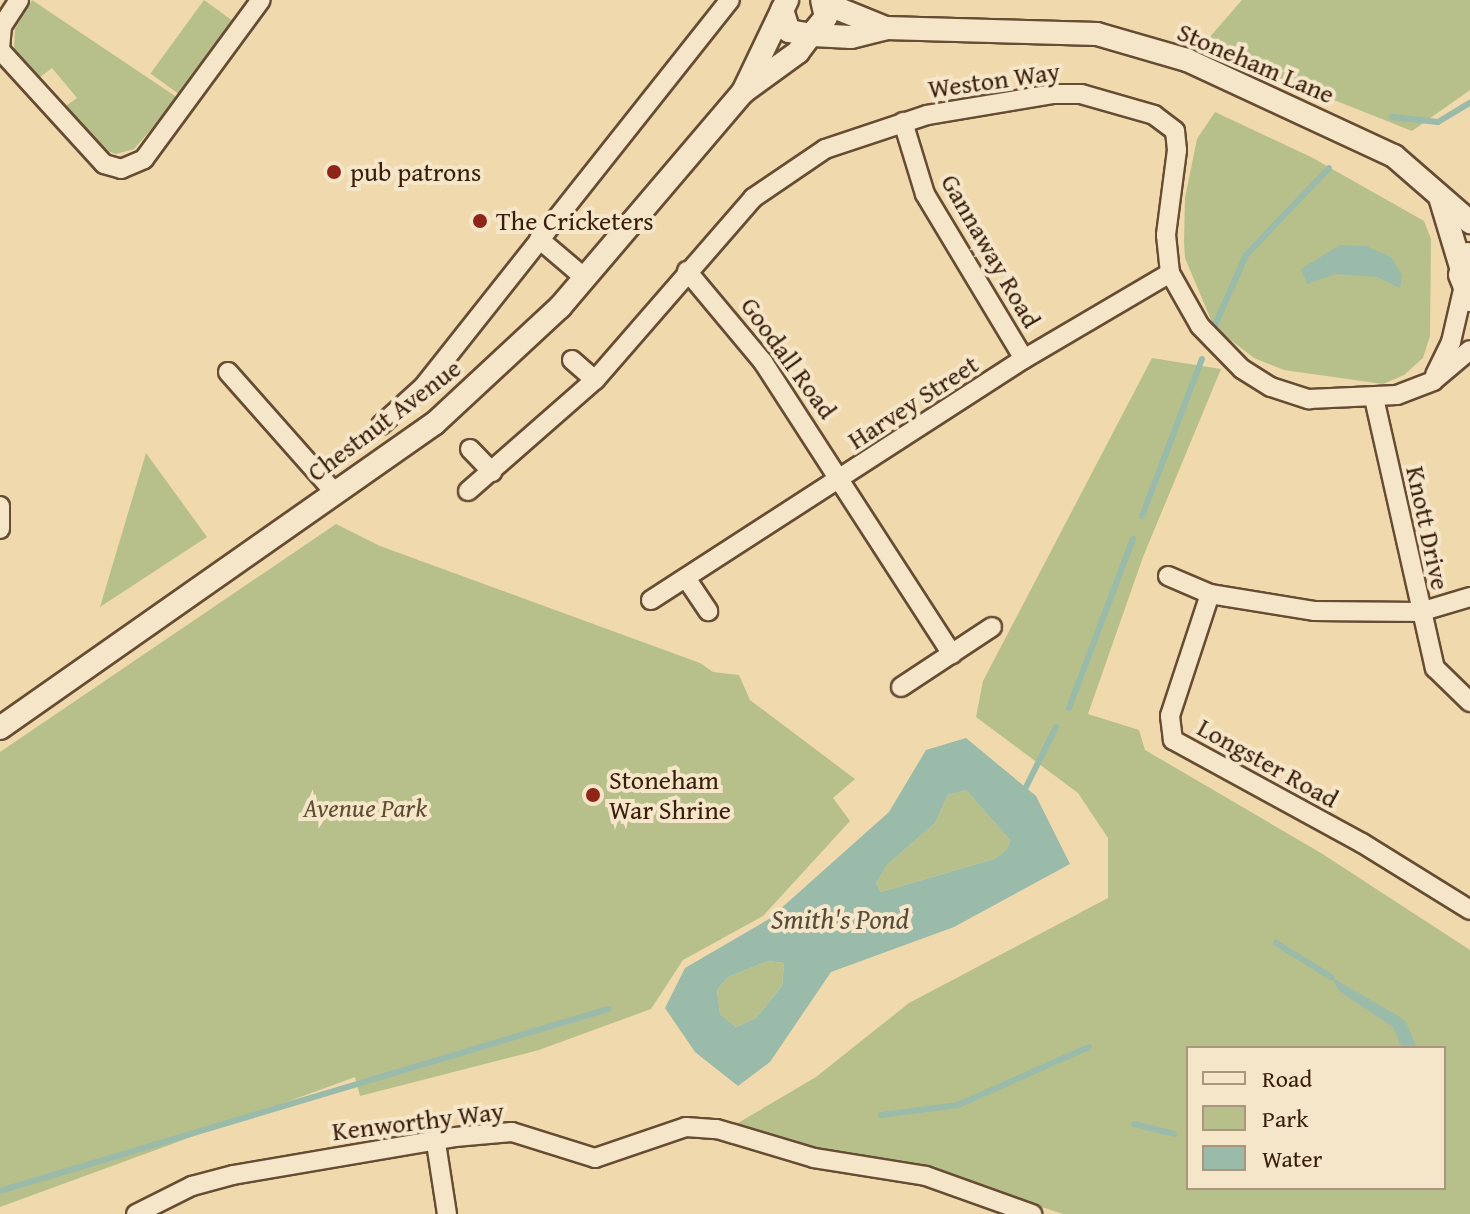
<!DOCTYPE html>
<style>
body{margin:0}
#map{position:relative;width:1470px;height:1214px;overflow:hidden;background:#f0d9ac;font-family:"Gentium Book Plus",serif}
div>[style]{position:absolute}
.green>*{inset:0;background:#b7c08b;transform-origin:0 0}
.water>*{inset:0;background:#9abaaa}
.stream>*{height:6px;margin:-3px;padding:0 3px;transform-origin:3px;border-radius:3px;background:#9abaaa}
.roads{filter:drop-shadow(2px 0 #664c33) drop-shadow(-2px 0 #664c33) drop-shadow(0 2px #664c33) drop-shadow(0 -2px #664c33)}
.minor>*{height:18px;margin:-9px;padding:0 9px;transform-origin:9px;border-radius:9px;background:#f5e6c9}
.tertiary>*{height:22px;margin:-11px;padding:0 11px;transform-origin:11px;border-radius:11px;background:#f5e6c9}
.dots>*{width:22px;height:22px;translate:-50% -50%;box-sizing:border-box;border:4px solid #f5e6c9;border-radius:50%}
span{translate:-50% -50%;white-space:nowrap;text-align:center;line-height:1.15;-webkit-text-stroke:8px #f5e6c9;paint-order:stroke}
.street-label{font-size:26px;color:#381d0b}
.poi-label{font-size:26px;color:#381d0b}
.left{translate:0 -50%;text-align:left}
.park-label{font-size:26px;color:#5e4e31;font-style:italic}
.water-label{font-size:28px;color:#554c3b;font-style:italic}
.legend{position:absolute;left:1186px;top:1046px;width:260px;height:144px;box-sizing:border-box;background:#f5e6c9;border:2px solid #a9967d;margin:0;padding:10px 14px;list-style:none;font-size:24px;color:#381d0b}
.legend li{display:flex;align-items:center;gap:16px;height:40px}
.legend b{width:40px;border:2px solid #a9967d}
</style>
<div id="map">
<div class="green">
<div style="clip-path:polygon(32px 0,178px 98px,134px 149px,116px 154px,104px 150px,63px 108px,77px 98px,52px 68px,39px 78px,14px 49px,15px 29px)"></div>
<div style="left:204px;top:0;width:37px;height:91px;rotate:36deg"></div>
<div style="clip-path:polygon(1242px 0,1470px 0,1470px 90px,1412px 131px,1201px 47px)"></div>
<div style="clip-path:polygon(1215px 112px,1311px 157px,1424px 221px,1431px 239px,1430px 336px,1423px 358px,1404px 375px,1383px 384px,1284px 370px,1254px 358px,1214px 327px,1185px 258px,1184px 242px,1185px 198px,1197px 139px)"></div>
<div style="clip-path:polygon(evenodd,1152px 358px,1221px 369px,1143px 557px,1088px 714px,1139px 730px,1145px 750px,1321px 853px,1470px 950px,1470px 1214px,1063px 1214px,941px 1174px,753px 1140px,738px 1123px,816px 1077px,909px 1003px,1108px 898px,1108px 838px,1078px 793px,976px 717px,983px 681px,1152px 358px,1188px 1048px,1444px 1048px,1444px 1188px,1188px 1188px,1188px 1048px)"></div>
<div style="clip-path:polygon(146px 453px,207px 537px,100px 607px)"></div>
<div style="clip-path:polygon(336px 524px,380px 546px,700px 663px,713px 672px,739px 675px,750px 700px,855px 779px,833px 798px,850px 821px,763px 916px,683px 960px,651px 1009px,539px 1050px,360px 1096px,355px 1077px,0 1207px,0 752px)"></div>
<div style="clip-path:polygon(966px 790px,1010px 840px,1007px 849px,994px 859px,881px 892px,876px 883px,887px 865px,935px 823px,948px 795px)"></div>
<div style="clip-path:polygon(768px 961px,784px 963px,782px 986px,756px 1018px,736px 1027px,720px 1014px,717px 990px,728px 977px)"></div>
</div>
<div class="water">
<div style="clip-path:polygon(1340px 245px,1366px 246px,1391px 257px,1402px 275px,1400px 288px,1377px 277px,1335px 274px,1307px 284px,1301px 269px)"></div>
<div style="clip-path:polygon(evenodd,966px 738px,1036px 796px,1070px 864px,954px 927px,831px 972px,770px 1062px,738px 1086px,695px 1052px,665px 1008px,685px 968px,769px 919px,889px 812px,926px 750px,966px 738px,966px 790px,1010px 840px,1007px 849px,994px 859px,881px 892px,876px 883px,887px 865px,935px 823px,948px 795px,966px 790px,966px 738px,768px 961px,784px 963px,782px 986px,756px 1018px,736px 1027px,720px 1014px,717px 990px,728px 977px,768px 961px)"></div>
<div style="clip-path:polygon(1331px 977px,1405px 1020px,1417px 1048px,1402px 1048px,1393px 1027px,1339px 991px)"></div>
</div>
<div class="stream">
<div style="left:1392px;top:117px;width:46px;rotate:6.2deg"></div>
<div style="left:1438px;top:122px;width:37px;rotate:-31deg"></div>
<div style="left:1214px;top:327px;width:79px;rotate:-66deg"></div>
<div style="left:1246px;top:255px;width:120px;rotate:-46.3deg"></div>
<div style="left:1142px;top:516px;width:168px;rotate:-69.1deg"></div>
<div style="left:1069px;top:708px;width:181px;rotate:-69.3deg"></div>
<div style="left:1026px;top:787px;width:67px;rotate:-63.4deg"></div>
<div style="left:1276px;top:943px;width:65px;rotate:31.7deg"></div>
<div style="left:881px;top:1115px;width:78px;rotate:-7.4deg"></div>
<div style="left:958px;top:1105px;width:143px;rotate:-23.9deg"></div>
<div style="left:1134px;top:1124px;width:41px;rotate:14deg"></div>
<div style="left:0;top:1191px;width:635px;rotate:-16.66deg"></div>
</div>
<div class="roads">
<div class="minor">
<div style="left:19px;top:0;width:31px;rotate:123deg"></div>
<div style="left:2px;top:26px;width:24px;rotate:95deg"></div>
<div style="left:0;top:50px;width:154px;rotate:47.6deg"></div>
<div style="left:104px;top:164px;width:18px;rotate:16deg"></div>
<div style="left:121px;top:169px;width:25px;rotate:-23deg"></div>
<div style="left:144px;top:159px;width:197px;rotate:-53.7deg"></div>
<div style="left:903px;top:122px;width:75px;rotate:73deg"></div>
<div style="left:925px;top:194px;width:192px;rotate:59deg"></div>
<div style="left:539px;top:239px;width:60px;rotate:40.3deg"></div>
<div style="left:687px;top:271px;width:119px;rotate:50.1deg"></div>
<div style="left:763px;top:362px;width:348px;rotate:57.1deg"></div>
<div style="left:572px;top:360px;width:30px;rotate:41deg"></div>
<div style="left:228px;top:372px;width:162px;rotate:48.5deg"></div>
<div style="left:1435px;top:375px;width:37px;rotate:-64deg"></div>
<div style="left:1451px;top:342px;width:53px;rotate:-77deg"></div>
<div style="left:1374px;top:398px;width:277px;rotate:77.3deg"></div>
<div style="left:1435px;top:668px;width:49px;rotate:44.2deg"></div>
<div style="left:381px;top:425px;width:57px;rotate:-42.1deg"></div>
<div style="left:423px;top:387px;width:494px;rotate:-51.6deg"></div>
<div style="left:470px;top:449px;width:32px;rotate:46deg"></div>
<div style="left:468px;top:491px;width:169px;rotate:-41.2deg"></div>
<div style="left:595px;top:380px;width:241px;rotate:-49deg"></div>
<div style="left:753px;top:198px;width:87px;rotate:-34.2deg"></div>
<div style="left:825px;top:149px;width:108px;rotate:-18.4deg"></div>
<div style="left:927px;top:115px;width:127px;rotate:-9.5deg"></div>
<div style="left:1052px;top:94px;width:29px"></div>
<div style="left:1081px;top:94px;width:76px;rotate:16deg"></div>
<div style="left:1154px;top:115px;width:26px;rotate:37deg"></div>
<div style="left:1175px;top:131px;width:19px;rotate:84deg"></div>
<div style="left:1177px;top:150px;width:86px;rotate:97.4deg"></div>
<div style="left:1166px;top:235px;width:38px;rotate:84deg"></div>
<div style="left:1170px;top:273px;width:61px;rotate:60.5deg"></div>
<div style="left:1200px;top:326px;width:60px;rotate:45.7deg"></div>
<div style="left:1242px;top:369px;width:34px;rotate:32deg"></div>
<div style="left:1271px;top:387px;width:40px;rotate:18deg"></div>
<div style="left:1309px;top:399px;width:88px;rotate:-2.6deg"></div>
<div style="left:1397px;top:395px;width:39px;rotate:-21deg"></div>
<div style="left:1433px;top:381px;width:48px;rotate:-40deg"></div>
<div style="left:0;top:506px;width:23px;rotate:90deg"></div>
<div style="left:1168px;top:576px;width:46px;rotate:23.2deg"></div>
<div style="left:1210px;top:594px;width:105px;rotate:9.3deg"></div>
<div style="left:1314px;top:611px;width:106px;rotate:0.5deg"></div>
<div style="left:1420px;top:612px;width:52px;rotate:-16.7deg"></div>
<div style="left:686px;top:578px;width:40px;rotate:56deg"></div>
<div style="left:1210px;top:594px;width:128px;rotate:108.2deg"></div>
<div style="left:1170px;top:716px;width:24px;rotate:83deg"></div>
<div style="left:1173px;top:740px;width:215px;rotate:28.6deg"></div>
<div style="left:1362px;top:843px;width:127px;rotate:31.8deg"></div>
<div style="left:651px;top:600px;width:444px;rotate:-32.9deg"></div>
<div style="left:1024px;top:359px;width:169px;rotate:-30.5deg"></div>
<div style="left:901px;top:687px;width:109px;rotate:-33.4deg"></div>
<div style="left:436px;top:1143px;width:72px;rotate:81.2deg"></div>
<div style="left:136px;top:1214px;width:63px;rotate:-26.6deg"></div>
<div style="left:192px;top:1186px;width:42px;rotate:-15deg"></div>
<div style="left:233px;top:1175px;width:225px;rotate:-9.7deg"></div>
<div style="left:455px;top:1137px;width:57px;rotate:-5deg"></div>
<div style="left:512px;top:1132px;width:87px;rotate:17.4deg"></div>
<div style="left:595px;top:1158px;width:96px;rotate:-18.8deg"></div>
<div style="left:686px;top:1127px;width:31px;rotate:4deg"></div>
<div style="left:717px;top:1129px;width:101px;rotate:16.6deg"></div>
<div style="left:814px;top:1158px;width:113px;rotate:9.1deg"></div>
<div style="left:926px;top:1176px;width:113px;rotate:19.7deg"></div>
</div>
<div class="tertiary">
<div style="left:824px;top:3px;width:67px;rotate:22deg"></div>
<div style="left:782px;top:10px;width:22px;rotate:72deg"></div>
<div style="left:789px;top:31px;width:22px;rotate:10deg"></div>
<div style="left:811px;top:35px;width:23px;rotate:-50deg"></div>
<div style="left:826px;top:17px;width:17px;rotate:-103deg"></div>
<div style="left:813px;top:35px;width:38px;rotate:3deg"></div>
<div style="left:851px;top:37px;width:36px;rotate:-14deg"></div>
<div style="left:886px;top:28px;width:211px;rotate:1.6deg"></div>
<div style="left:1097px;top:34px;width:94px;rotate:16.1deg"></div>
<div style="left:1187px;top:60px;width:228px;rotate:24.9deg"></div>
<div style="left:1394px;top:156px;width:101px;rotate:41deg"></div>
<div style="left:743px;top:92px;width:102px;rotate:-64.4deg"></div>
<div style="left:1440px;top:197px;width:73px;rotate:73.3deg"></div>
<div style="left:1468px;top:254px;width:22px;rotate:111deg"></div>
<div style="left:1460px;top:275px;width:27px;rotate:68deg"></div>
<div style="left:0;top:728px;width:531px;rotate:-35.04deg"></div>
<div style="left:435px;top:423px;width:171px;rotate:-42.9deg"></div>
<div style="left:560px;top:307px;width:282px;rotate:-49.6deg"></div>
<div style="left:743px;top:92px;width:68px;rotate:-36deg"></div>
<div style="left:798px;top:52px;width:21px;rotate:-53deg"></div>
</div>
</div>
<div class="dots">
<div style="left:334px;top:172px;background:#8f2418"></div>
<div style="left:480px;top:221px;background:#8f2418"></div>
<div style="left:593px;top:795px;background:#8f2418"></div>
</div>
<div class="street-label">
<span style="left:1256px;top:63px;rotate:23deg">Stoneham Lane</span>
<span style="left:994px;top:80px;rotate:-8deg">Weston Way</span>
<span style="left:991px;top:251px;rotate:60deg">Gannaway Road</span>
<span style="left:789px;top:358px;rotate:54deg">Goodall Road</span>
<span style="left:913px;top:402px;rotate:-33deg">Harvey Street</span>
<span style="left:384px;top:420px;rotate:-37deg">Chestnut Avenue</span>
<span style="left:1428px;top:528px;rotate:78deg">Knott Drive</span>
<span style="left:1268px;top:763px;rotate:29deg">Longster Road</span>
<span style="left:418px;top:1121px;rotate:-7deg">Kenworthy Way</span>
</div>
<div class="poi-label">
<span class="left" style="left:350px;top:172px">pub patrons</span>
<span class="left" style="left:496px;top:221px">The Cricketers</span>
<span class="left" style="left:609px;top:795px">Stoneham<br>War Shrine</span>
</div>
<div class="park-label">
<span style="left:365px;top:808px">Avenue Park</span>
</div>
<div class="water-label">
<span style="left:840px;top:919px">Smith's Pond</span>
</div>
<ul class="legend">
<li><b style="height:10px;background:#f5e6c9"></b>Road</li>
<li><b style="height:22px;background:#b7c08b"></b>Park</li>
<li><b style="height:22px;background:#9abaaa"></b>Water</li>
</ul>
</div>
